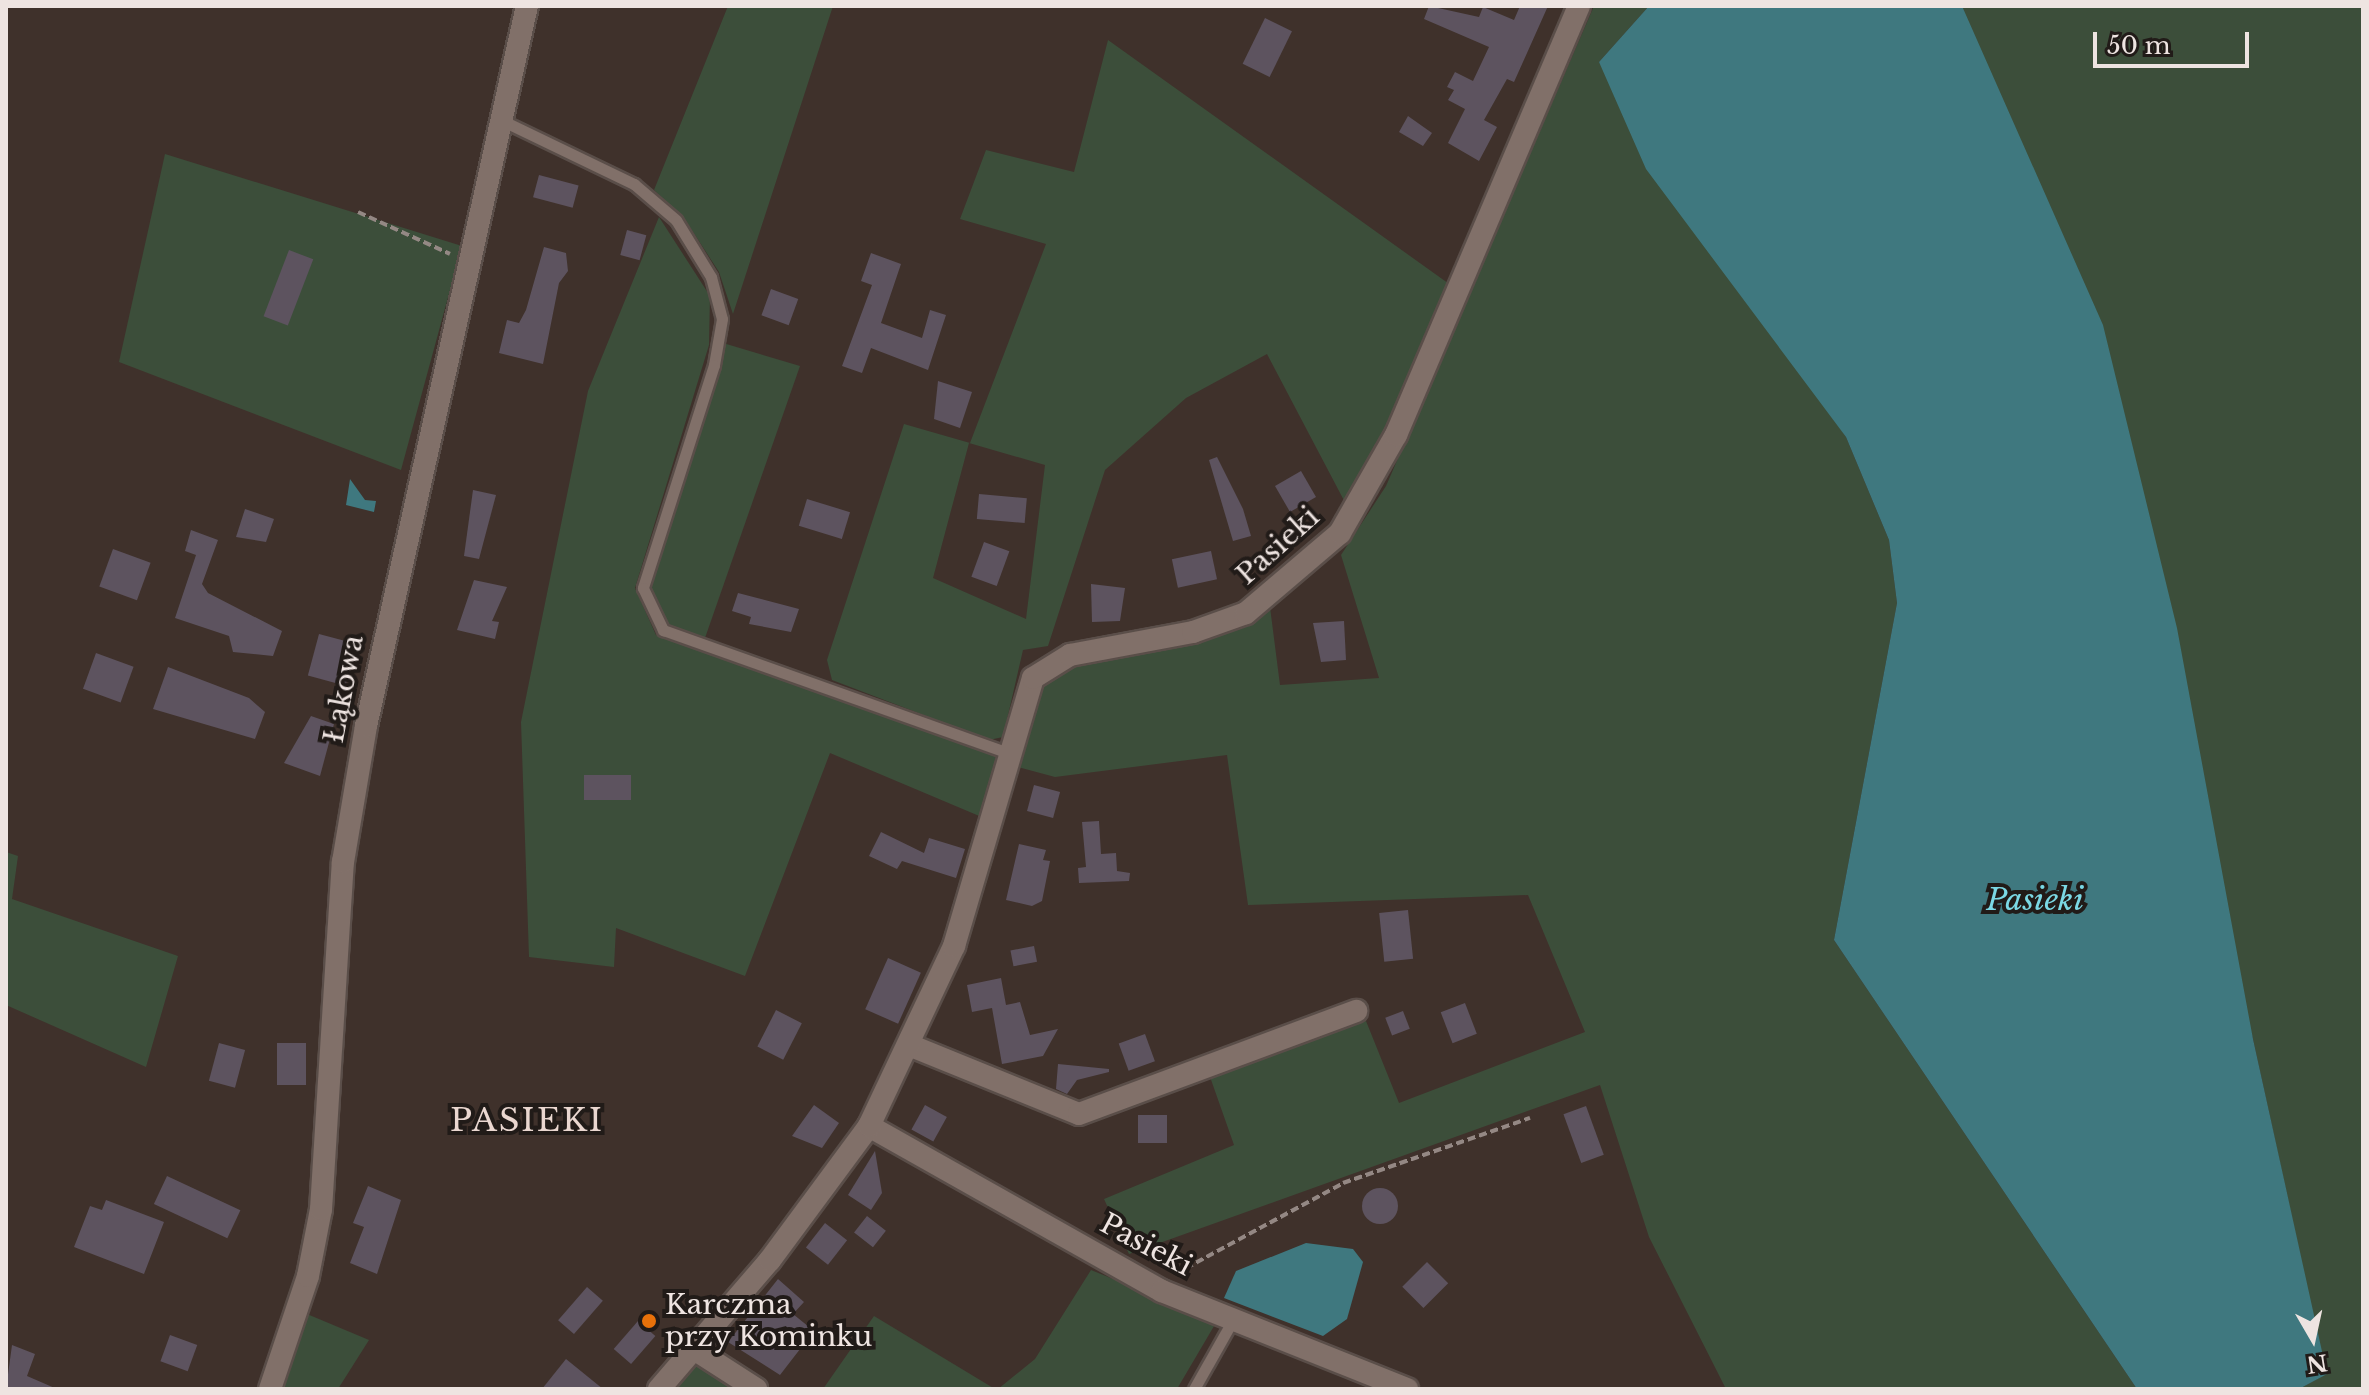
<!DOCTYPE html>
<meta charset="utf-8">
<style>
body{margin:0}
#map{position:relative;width:2369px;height:1395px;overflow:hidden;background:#3f312b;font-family:"Libre Baskerville",serif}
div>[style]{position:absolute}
.green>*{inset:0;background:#3c4e3a}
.water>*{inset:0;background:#3f787f}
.building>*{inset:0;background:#5d535f;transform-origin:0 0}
.round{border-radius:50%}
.path>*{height:4px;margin-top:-2px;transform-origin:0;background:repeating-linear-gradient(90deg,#948884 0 8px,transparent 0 12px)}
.roads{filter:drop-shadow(2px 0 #5a4e49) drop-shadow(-2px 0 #5a4e49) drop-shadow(0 2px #5a4e49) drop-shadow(0 -2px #5a4e49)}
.service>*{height:11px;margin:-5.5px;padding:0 5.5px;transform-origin:5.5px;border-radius:5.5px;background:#817069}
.minor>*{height:22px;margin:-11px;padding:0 11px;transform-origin:11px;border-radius:11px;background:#817069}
.dots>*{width:22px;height:22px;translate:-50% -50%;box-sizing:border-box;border:4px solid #211b18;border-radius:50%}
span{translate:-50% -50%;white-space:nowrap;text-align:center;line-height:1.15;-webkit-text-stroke:8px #211b18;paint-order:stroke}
.street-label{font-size:28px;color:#eee4e1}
.poi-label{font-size:28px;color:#eee4e1}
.left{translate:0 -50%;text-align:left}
.water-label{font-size:30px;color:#7bd8e4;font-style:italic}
.quarter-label{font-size:32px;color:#ead7d0;letter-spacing:2px}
.frame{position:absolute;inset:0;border:8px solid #eee4e1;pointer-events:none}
.north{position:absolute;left:2273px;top:1299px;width:80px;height:80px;-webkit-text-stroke:6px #211b18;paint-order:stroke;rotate:171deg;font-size:22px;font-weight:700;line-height:32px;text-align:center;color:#eee4e1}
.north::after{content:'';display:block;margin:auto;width:28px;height:36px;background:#eee4e1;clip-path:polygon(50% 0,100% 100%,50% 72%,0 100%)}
.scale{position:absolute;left:2093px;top:32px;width:156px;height:36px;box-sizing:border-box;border:4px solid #eee4e1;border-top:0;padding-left:10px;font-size:24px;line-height:28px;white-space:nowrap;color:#eee4e1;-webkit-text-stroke:6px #211b18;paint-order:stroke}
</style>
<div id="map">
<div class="green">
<div style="clip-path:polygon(728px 6px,833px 6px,733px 314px,719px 272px,684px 218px,654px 190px)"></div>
<div style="clip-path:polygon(1594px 6px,1649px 6px,1599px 62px,1846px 437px,1889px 540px,1897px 603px,1834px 940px,2137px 1389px,1726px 1389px,1649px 1237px,1600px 1085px,1129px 1254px,1104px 1199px,1234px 1145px,1209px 1074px,1366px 1021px,1399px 1103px,1585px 1032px,1528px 895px,1248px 905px,1227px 755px,1055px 777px,1014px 766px,1041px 679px,1068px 663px,1210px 636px,1270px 607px,1280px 685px,1379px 678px,1341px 555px,1386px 486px)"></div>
<div style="clip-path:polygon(1962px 6px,2363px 6px,2363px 1389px,2299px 1389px,2326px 1374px,2253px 1039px)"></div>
<div style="clip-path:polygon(evenodd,1108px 40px,1452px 286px,1349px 510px,1267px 354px,1186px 398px,1105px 470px,1048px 646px,1023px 650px,1003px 737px,989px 740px,832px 680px,827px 660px,904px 424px,970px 443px,1046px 244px,960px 219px,986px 150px,1074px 172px,1108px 40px,969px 443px,1045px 465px,1026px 619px,933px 578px,969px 443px)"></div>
<div style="clip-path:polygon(165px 154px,462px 246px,401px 470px,119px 362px)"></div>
<div style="clip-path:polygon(659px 217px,710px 296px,709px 345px,635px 588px,656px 635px,998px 756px,984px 818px,830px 753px,745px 976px,616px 928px,614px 967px,529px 957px,521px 722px,588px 391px)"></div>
<div style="clip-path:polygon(723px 343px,800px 366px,705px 638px,668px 625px,650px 587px)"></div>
<div style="clip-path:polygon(6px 852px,18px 856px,12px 899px,178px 956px,146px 1067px,6px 1005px)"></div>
<div style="clip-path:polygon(1091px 1270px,1217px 1321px,1177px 1389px,998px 1389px,1035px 1359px)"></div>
<div style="clip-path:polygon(307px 1314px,369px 1340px,338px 1389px,281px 1389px)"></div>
<div style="clip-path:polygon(874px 1316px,995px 1389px,823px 1389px)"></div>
<div style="clip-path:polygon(693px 1361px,737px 1389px,671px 1389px)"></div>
</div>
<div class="water">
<div style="clip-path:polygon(1649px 6px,1962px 6px,2103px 325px,2177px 628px,2253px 1039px,2327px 1374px,2299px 1389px,2137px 1389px,1834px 940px,1897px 603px,1889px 540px,1846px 437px,1646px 169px,1599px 62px)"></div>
<div style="clip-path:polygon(350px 479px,365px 500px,376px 501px,374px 512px,346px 505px)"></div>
<div style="clip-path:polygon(1306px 1243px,1353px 1249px,1363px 1262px,1347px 1319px,1323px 1336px,1224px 1298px,1236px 1271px)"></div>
</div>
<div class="building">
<div style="clip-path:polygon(1429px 6px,1479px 17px,1483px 7px,1514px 20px,1520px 6px,1548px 6px,1514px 82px,1507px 79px,1484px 120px,1497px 127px,1479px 161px,1448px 143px,1465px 109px,1448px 100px,1454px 90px,1447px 87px,1455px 72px,1473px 81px,1489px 47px,1424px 19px)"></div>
<div style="left:1265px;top:18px;width:30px;height:51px;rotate:26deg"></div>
<div style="clip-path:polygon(1408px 116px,1432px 133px,1423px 146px,1399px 132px)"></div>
<div style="left:539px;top:175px;width:41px;height:23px;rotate:15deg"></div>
<div style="left:627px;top:230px;width:20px;height:26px;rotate:15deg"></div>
<div style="clip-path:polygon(544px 247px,566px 253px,568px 271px,559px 283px,543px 364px,499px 353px,507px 320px,519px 323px,526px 310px)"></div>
<div style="left:289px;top:250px;width:26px;height:71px;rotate:21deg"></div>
<div style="clip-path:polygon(871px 253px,901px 264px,881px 323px,922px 338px,930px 310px,946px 315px,928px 370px,871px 348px,862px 373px,842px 366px,872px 285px,861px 281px)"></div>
<div style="left:771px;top:289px;width:29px;height:28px;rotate:20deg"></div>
<div style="clip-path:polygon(938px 381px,972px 392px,960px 428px,934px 419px)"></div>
<div style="clip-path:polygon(1217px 457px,1243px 509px,1251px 536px,1233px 541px,1209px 460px)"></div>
<div style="left:1301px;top:471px;width:30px;height:30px;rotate:60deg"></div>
<div style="clip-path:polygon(473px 490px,496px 495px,479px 559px,464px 556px)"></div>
<div style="left:979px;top:494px;width:48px;height:25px;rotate:5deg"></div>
<div style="left:807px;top:499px;width:45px;height:28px;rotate:17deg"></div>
<div style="clip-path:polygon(245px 509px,274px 519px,266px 542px,236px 537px)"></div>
<div style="clip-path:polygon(191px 530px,218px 540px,202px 584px,208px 593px,282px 631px,273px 656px,233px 652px,229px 636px,175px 618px,196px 555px,185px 551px)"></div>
<div style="left:984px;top:542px;width:27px;height:37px;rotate:20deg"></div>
<div style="left:113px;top:549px;width:40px;height:40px;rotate:20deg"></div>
<div style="left:1211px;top:551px;width:29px;height:40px;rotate:78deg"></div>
<div style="clip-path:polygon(474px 580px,507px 587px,492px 621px,499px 622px,495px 639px,457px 630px)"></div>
<div style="clip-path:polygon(1091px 584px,1125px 588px,1120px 621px,1092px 622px)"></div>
<div style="clip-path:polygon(738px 593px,799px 609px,791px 632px,749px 624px,751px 617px,732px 611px)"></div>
<div style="clip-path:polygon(1344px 621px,1346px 660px,1321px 662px,1313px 623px)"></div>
<div style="left:319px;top:634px;width:39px;height:43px;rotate:15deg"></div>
<div style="left:96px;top:653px;width:40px;height:38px;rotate:20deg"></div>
<div style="clip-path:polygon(168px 667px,249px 698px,265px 712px,255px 739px,153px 709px)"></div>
<div style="clip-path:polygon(311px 716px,334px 724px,320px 776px,284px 763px)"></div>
<div style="left:631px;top:775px;width:25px;height:47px;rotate:90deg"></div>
<div style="left:1034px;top:785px;width:27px;height:27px;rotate:15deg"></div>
<div style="clip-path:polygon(1099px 821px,1101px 854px,1116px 853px,1117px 871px,1130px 873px,1129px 881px,1079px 883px,1078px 868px,1086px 867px,1082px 822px)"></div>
<div style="clip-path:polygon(881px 832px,924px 853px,929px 838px,965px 849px,956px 878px,902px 861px,897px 869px,869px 856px)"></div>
<div style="clip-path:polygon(1019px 844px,1046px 850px,1043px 860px,1050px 861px,1042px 901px,1032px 906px,1006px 900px)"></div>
<div style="left:1408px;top:910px;width:49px;height:29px;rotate:84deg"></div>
<div style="left:1034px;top:946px;width:16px;height:24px;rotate:79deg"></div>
<div style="left:888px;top:958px;width:36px;height:56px;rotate:24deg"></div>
<div style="clip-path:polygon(1001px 978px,1006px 1005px,1020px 1002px,1030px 1035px,1058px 1029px,1043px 1056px,1002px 1064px,992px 1008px,972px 1012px,967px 985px)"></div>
<div style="left:1465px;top:1003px;width:33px;height:26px;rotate:69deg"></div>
<div style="left:776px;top:1010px;width:29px;height:41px;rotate:27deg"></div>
<div style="left:1403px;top:1011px;width:19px;height:19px;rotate:69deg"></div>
<div style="left:1145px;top:1034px;width:29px;height:28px;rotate:70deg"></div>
<div style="left:219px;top:1043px;width:27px;height:39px;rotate:15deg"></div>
<div style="left:277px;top:1043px;width:29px;height:42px"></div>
<div style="clip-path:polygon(1058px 1064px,1109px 1069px,1109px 1072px,1077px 1080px,1067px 1094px,1056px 1089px)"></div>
<div style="clip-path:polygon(814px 1105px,839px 1123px,822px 1148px,792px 1136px)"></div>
<div style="left:925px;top:1105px;width:25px;height:28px;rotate:29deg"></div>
<div style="left:1586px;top:1106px;width:52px;height:24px;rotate:70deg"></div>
<div style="left:1138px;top:1115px;width:29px;height:28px"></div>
<div style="clip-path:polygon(875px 1151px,882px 1193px,871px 1210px,848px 1195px)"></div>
<div style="left:167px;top:1176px;width:81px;height:31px;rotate:25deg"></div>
<div style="clip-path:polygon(368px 1186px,401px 1200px,377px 1274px,350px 1263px,364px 1227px,353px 1223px)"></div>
<div class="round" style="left:1362px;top:1188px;width:36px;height:36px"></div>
<div style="clip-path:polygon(106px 1200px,164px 1222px,144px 1274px,74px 1247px,90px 1206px,102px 1210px)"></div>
<div style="left:867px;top:1216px;width:24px;height:21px;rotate:38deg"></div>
<div style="left:825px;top:1223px;width:28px;height:31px;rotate:38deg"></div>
<div style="left:1427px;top:1262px;width:30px;height:35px;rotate:45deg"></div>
<div style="clip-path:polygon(778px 1279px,804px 1302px,793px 1314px,814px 1331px,780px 1375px,728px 1342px)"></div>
<div style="left:587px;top:1287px;width:21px;height:44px;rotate:41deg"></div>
<div style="left:638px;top:1321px;width:23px;height:37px;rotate:41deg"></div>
<div style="left:170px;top:1335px;width:29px;height:28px;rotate:20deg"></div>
<div style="clip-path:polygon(12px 1345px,35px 1354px,27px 1376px,57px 1389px,6px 1389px)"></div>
<div style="clip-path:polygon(566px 1359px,603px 1389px,542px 1389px)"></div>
</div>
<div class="path">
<div style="left:358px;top:212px;width:101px;rotate:24.5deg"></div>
<div style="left:1175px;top:1274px;width:191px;rotate:-28.4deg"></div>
<div style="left:1343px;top:1183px;width:198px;rotate:-19.2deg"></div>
</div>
<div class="roads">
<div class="service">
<div style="left:501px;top:120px;width:148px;rotate:25.7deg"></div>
<div style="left:634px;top:184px;width:55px;rotate:40.6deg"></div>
<div style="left:676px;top:220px;width:67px;rotate:58.4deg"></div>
<div style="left:711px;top:277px;width:43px;rotate:75.3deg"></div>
<div style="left:722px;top:319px;width:47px;rotate:99.9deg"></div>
<div style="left:714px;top:365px;width:234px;rotate:107.7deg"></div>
<div style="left:643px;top:588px;width:47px;rotate:64.5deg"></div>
<div style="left:663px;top:630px;width:366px;rotate:19.6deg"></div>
<div style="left:1194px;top:1389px;width:81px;rotate:-60.6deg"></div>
</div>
<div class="minor">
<div style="left:909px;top:1045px;width:183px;rotate:22.1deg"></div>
<div style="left:1079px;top:1114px;width:296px;rotate:-20.4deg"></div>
<div style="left:869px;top:1126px;width:336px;rotate:29.4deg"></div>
<div style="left:1162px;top:1291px;width:264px;rotate:21.8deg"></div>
<div style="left:694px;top:1349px;width:74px;rotate:32.8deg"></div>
<div style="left:270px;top:1389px;width:119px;rotate:-71.4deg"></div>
<div style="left:308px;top:1276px;width:68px;rotate:-79deg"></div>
<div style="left:321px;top:1209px;width:348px;rotate:-86.4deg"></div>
<div style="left:343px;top:862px;width:138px;rotate:-80.4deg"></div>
<div style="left:366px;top:726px;width:738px;rotate:-77.4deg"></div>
<div style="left:659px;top:1389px;width:170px;rotate:-49.3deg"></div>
<div style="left:770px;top:1260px;width:167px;rotate:-53.5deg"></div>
<div style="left:869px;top:1126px;width:199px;rotate:-64.7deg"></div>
<div style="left:954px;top:946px;width:279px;rotate:-73.6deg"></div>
<div style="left:1033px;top:678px;width:44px;rotate:-31.9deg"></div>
<div style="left:1070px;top:655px;width:125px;rotate:-10.6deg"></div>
<div style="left:1193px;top:632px;width:56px;rotate:-19.7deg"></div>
<div style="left:1246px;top:613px;width:123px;rotate:-40.4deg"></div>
<div style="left:1340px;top:533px;width:113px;rotate:-60.3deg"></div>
<div style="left:1396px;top:435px;width:466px;rotate:-66.9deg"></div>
</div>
</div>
<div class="dots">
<div style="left:649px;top:1321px;background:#e8710a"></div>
</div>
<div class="street-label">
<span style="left:1278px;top:546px;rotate:-42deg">Pasieki</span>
<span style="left:344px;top:689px;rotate:-79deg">Łąkowa</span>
<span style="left:1146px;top:1245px;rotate:28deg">Pasieki</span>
</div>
<div class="poi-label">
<span class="left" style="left:665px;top:1321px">Karczma<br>przy Kominku</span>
</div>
<div class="water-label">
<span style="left:2035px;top:900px">Pasieki</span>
</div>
<div class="quarter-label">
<span style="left:527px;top:1120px">PASIEKI</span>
</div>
<div class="frame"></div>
<div class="north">N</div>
<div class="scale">50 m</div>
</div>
